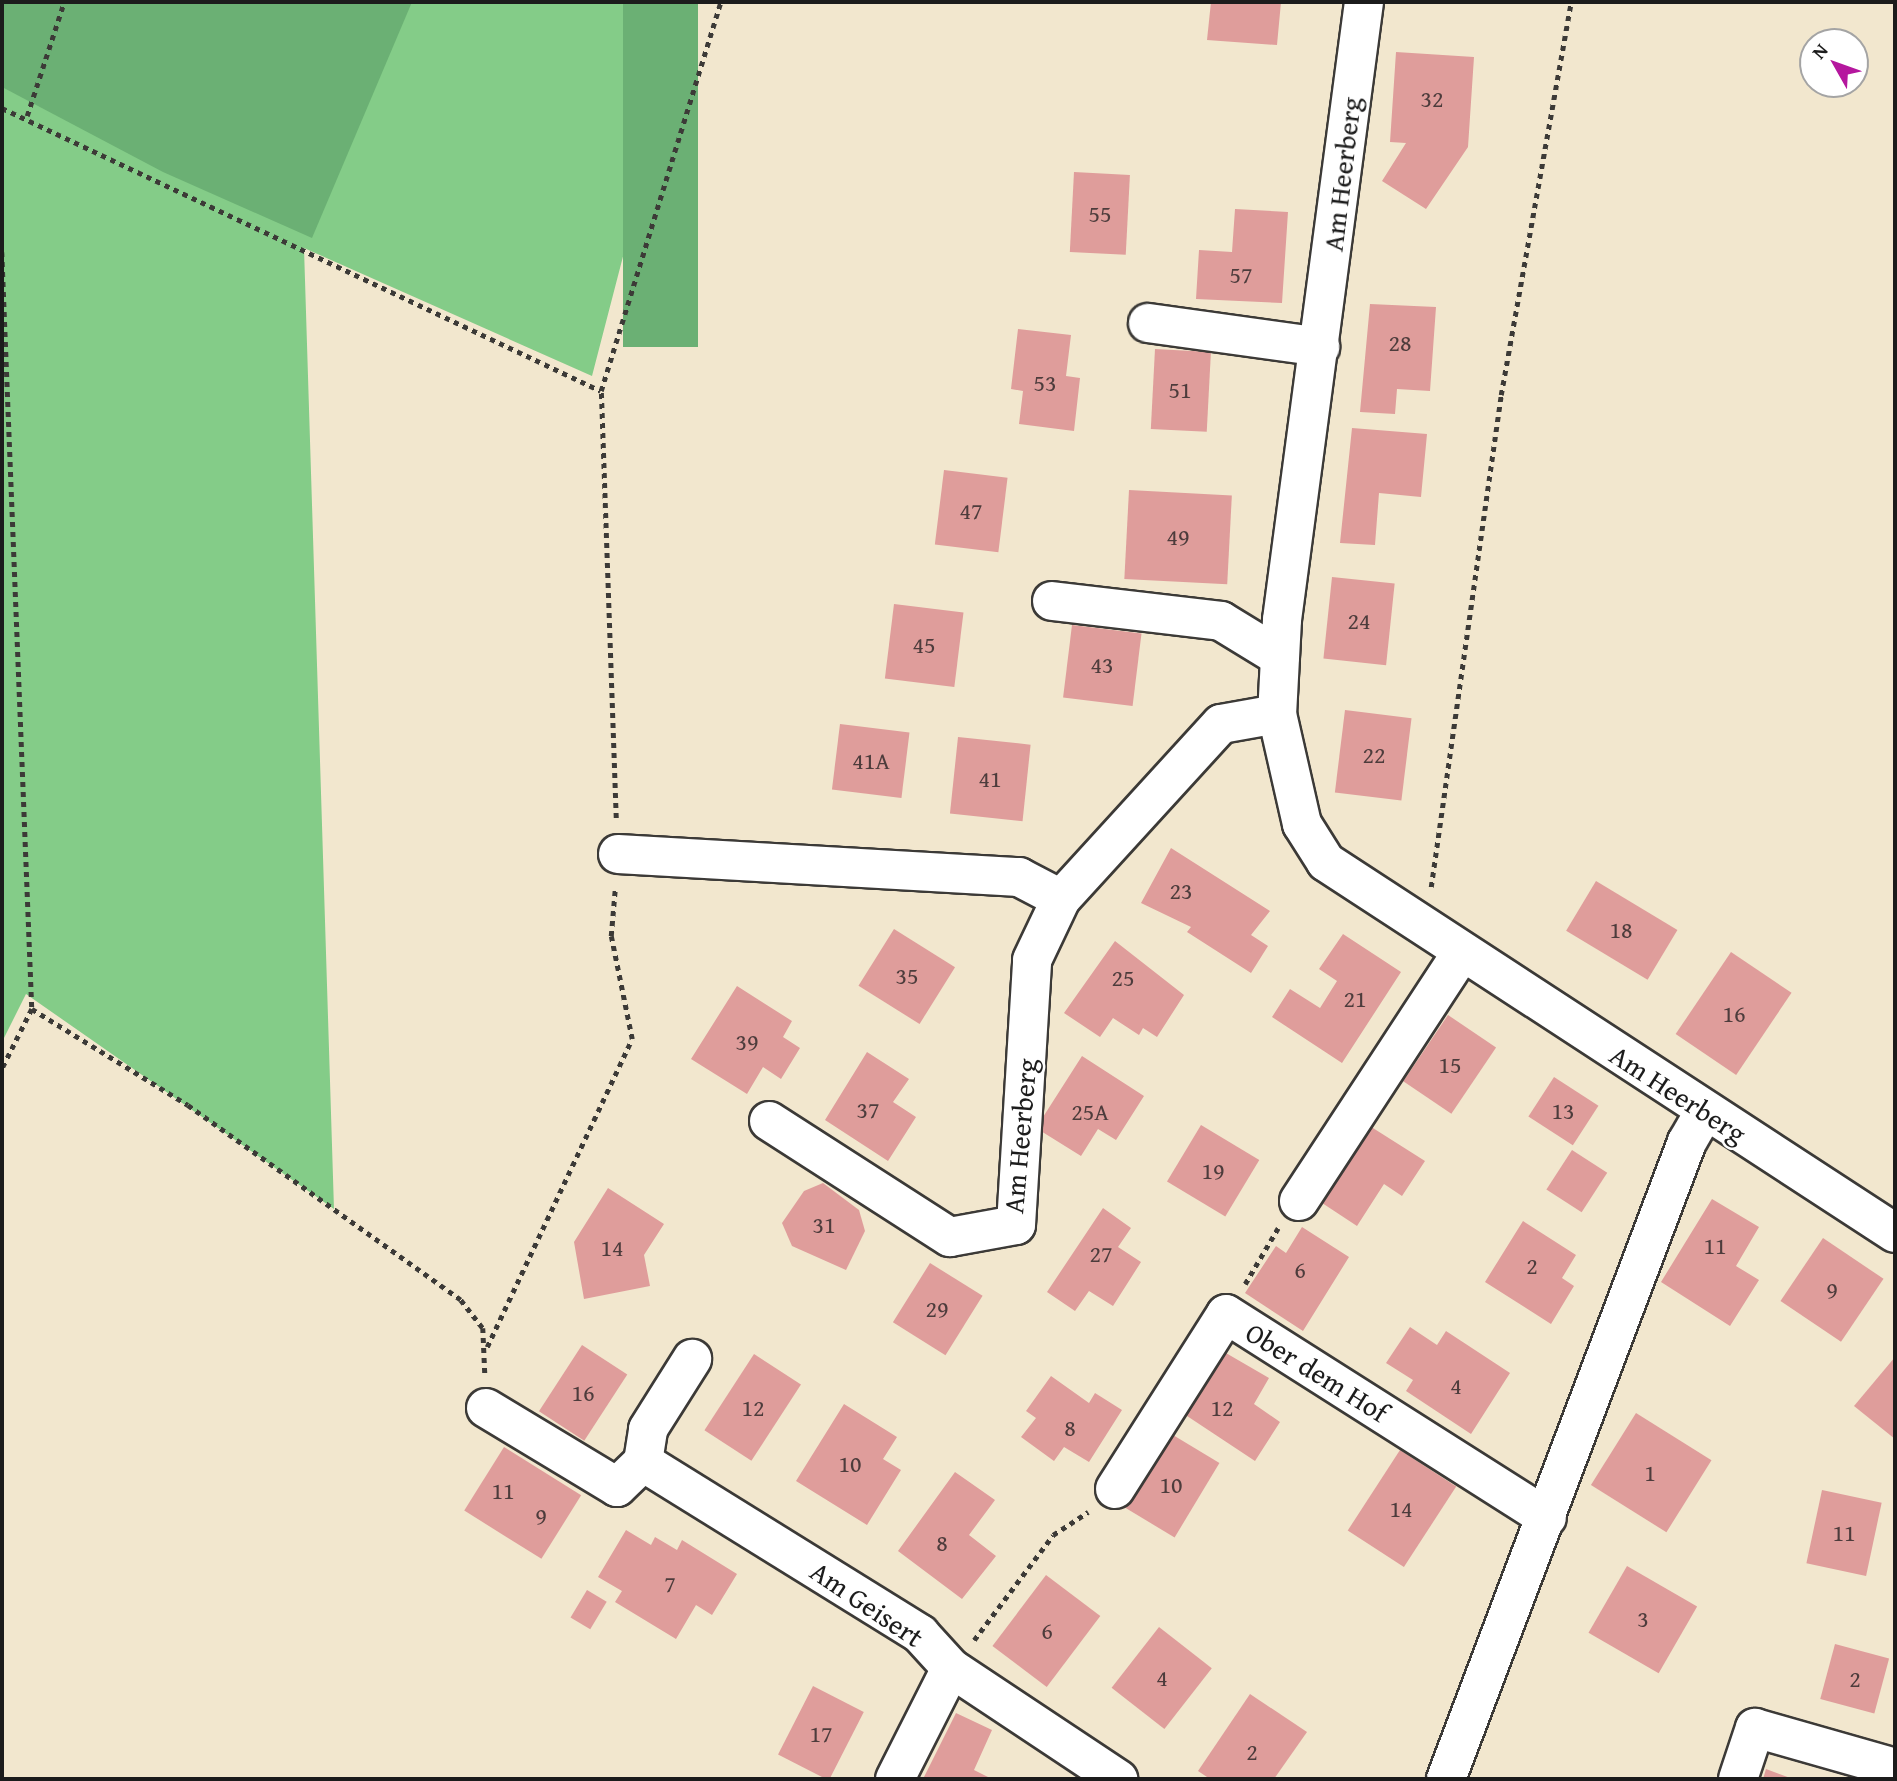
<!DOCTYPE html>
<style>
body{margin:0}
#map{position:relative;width:1897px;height:1781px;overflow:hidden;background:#f2e7ce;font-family:"Gentium Book Plus",serif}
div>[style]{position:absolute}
.green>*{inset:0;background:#84cc88}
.forest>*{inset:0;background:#6bb074;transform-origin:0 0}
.building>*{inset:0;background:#df9d9b;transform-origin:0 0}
.path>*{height:4.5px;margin-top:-2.25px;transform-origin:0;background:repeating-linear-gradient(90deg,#3c3a37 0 5px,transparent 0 10px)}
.roads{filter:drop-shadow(2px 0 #3c3a37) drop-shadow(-2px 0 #3c3a37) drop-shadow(0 2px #3c3a37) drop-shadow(0 -2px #3c3a37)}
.minor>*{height:38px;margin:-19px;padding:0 19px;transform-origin:19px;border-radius:19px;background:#fff}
span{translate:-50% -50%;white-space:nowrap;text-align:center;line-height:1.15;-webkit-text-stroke:5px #fff;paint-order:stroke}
.number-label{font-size:24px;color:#4d3c3c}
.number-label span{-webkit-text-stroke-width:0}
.street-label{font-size:28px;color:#1c1c1c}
.frame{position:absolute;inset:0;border:4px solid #1c1c1c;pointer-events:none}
.north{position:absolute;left:1799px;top:28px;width:70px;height:70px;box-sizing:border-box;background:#fff;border:2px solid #a4a4a4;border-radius:50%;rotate:310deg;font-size:19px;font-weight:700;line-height:28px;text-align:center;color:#1c1c1c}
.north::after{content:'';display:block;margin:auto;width:24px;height:32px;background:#b5179e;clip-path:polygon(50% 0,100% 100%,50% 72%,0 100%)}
</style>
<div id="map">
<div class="green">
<div style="clip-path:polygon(48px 2px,689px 2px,592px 376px,304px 248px,334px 1209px,26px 994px,2px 1042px,2px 91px)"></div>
</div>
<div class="forest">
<div style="clip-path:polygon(2px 2px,412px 2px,312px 238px,163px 172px,2px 87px)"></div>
<div style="left:623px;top:2px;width:75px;height:345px"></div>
</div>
<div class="building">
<div style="clip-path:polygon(1211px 2px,1281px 2px,1277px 45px,1207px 40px)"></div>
<div style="clip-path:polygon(1396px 52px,1474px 57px,1468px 147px,1426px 209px,1382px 181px,1406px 143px,1390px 142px)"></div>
<div style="left:1074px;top:172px;width:56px;height:80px;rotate:3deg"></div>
<div style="clip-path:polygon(1235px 209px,1288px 212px,1282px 303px,1196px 299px,1199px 250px,1232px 252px)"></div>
<div style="clip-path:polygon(1370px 304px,1436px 307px,1430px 391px,1397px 389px,1395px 414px,1360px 412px)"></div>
<div style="clip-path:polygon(1018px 329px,1071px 335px,1066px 376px,1080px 378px,1074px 431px,1019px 424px,1023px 391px,1011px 389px)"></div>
<div style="left:1155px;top:349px;width:56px;height:80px;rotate:3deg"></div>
<div style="clip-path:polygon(1352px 428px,1427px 434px,1421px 497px,1379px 493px,1375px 545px,1340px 543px)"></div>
<div style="left:944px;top:470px;width:64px;height:75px;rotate:7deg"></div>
<div style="left:1129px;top:490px;width:103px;height:89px;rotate:3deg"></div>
<div style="left:1332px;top:577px;width:63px;height:82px;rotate:6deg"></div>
<div style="left:894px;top:604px;width:70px;height:75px;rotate:7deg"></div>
<div style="left:1072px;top:625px;width:70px;height:73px;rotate:7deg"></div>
<div style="left:1345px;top:710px;width:67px;height:83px;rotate:7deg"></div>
<div style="left:840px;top:724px;width:70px;height:66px;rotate:7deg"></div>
<div style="left:958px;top:737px;width:73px;height:77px;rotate:6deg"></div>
<div style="clip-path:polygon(1171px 848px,1270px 911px,1251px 935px,1268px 946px,1251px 973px,1187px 932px,1191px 927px,1141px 903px)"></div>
<div style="left:1596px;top:881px;width:95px;height:58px;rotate:31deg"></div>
<div style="left:894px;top:929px;width:72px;height:67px;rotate:32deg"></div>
<div style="clip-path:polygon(1343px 934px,1401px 972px,1342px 1063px,1272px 1017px,1290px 989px,1320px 1008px,1337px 981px,1319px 969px)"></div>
<div style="clip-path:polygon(1115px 941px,1184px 995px,1157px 1037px,1143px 1028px,1139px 1035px,1113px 1018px,1100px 1037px,1064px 1013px)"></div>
<div style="left:1731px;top:952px;width:73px;height:99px;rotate:34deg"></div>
<div style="clip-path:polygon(737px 986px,792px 1021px,783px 1037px,800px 1048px,781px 1079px,763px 1067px,747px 1094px,691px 1059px)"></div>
<div style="left:1448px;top:1015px;width:58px;height:80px;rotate:34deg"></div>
<div style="clip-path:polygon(867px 1052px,909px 1079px,893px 1102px,916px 1117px,888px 1161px,825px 1120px)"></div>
<div style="clip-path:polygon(1082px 1056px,1144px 1096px,1116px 1140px,1098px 1129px,1081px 1156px,1036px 1128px)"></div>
<div style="left:1554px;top:1077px;width:53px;height:47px;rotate:33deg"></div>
<div style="clip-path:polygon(1365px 1123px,1425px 1161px,1402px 1196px,1384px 1184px,1357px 1226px,1316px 1199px)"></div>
<div style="left:1201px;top:1125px;width:68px;height:66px;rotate:31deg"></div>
<div style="left:1572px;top:1150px;width:42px;height:47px;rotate:33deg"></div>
<div style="clip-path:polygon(823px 1183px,859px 1210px,865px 1231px,846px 1270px,792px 1246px,782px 1223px,804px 1191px)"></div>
<div style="clip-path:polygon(608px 1188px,664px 1224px,644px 1255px,650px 1286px,584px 1299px,574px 1242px)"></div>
<div style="clip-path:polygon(1712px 1199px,1759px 1227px,1736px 1266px,1759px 1280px,1730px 1326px,1661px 1282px)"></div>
<div style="clip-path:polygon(1103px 1208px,1131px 1228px,1118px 1247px,1141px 1262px,1113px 1306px,1089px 1291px,1075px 1311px,1047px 1292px)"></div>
<div style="clip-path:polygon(1523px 1221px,1576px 1255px,1562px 1278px,1574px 1286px,1551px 1324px,1485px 1282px)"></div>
<div style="clip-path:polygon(1302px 1227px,1349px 1257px,1303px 1331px,1245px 1293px,1276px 1246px,1286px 1253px)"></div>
<div style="left:1823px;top:1238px;width:73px;height:76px;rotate:34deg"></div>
<div style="left:930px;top:1263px;width:62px;height:70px;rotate:32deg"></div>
<div style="clip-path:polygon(1410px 1327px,1437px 1345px,1446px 1331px,1510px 1373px,1471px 1434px,1406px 1391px,1413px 1380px,1386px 1363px)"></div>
<div style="left:582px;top:1345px;width:54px;height:79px;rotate:33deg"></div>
<div style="clip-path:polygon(1219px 1349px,1269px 1378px,1254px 1404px,1280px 1422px,1255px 1461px,1181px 1412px)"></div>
<div style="left:754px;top:1354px;width:56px;height:91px;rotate:33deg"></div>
<div style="clip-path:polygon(1895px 1357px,1895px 1439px,1854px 1406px)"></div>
<div style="clip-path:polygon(1051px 1376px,1089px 1403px,1095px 1393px,1122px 1410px,1089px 1462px,1064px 1447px,1054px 1461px,1021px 1437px,1036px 1418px,1026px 1411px)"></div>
<div style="clip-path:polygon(844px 1404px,897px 1437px,883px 1459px,901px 1470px,867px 1525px,796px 1481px)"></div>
<div style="left:1636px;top:1413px;width:89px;height:85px;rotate:32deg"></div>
<div style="left:1168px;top:1432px;width:60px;height:87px;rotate:31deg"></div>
<div style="left:504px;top:1447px;width:91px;height:75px;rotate:32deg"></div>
<div style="left:1400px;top:1450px;width:67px;height:96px;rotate:33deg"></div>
<div style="clip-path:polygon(955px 1472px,995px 1500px,969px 1535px,996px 1556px,962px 1599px,898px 1551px)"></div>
<div style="left:1822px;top:1490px;width:61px;height:75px;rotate:12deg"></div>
<div style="clip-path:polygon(626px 1530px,651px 1545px,655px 1537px,677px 1550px,682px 1540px,737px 1574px,712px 1615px,696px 1605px,676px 1639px,615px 1602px,622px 1591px,598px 1577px)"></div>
<div style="left:1627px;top:1566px;width:81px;height:77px;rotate:30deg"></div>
<div style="left:1046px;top:1575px;width:68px;height:89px;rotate:37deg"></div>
<div style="left:587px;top:1590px;width:23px;height:32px;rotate:31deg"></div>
<div style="left:1159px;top:1627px;width:67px;height:77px;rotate:38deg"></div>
<div style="left:1835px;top:1644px;width:56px;height:57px;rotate:15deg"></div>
<div style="left:813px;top:1686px;width:57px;height:77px;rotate:27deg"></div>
<div style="clip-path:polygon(1250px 1694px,1307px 1732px,1274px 1779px,1210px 1779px,1198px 1771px)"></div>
<div style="clip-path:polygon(956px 1713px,992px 1730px,974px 1770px,992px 1779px,923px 1779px)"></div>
<div style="clip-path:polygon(1766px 1769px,1793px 1779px,1763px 1779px)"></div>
</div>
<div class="path">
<div style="left:2px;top:108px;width:662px;rotate:25.29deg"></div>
<div style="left:27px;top:116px;width:120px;rotate:-72deg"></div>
<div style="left:2px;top:252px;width:758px;rotate:87.73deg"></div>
<div style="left:32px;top:1009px;width:67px;rotate:116.6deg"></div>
<div style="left:616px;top:818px;width:427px;rotate:-92deg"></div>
<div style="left:601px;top:391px;width:407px;rotate:-72.9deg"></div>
<div style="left:1431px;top:887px;width:497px;rotate:-81.9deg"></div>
<div style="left:1501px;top:395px;width:399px;rotate:-79.9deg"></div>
<div style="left:32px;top:1009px;width:183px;rotate:31.6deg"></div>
<div style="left:188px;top:1105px;width:335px;rotate:35.5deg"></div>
<div style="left:461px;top:1300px;width:36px;rotate:52deg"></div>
<div style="left:483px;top:1328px;width:46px;rotate:87.5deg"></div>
<div style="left:1245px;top:1284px;width:65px;rotate:-59.5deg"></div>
<div style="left:487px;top:1347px;width:340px;rotate:-64.8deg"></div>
<div style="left:632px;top:1039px;width:105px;rotate:-101.5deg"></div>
<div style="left:611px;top:936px;width:47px;rotate:-85.1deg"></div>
<div style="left:974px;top:1640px;width:131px;rotate:-53deg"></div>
<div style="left:1053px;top:1535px;width:42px;rotate:-33.3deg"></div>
</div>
<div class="roads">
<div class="minor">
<div style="left:1364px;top:2px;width:623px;rotate:97.56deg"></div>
<div style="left:1282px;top:620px;width:94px;rotate:93deg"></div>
<div style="left:1277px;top:714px;width:113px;rotate:77.2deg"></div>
<div style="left:1302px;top:824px;width:45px;rotate:57.7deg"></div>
<div style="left:1326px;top:862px;width:679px;rotate:33.11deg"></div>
<div style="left:1148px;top:323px;width:174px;rotate:7.9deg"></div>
<div style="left:1052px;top:601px;width:170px;rotate:6.7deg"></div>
<div style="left:1221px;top:621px;width:69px;rotate:31.4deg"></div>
<div style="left:618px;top:854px;width:402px;rotate:3.3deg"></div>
<div style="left:1019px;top:877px;width:47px;rotate:27.6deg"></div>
<div style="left:769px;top:1121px;width:215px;rotate:32.7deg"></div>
<div style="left:950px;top:1237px;width:67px;rotate:-10.3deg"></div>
<div style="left:1016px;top:1225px;width:265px;rotate:-86.5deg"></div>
<div style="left:1032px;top:960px;width:68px;rotate:-64.6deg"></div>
<div style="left:1061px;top:899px;width:237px;rotate:-47.6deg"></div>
<div style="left:1221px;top:724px;width:57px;rotate:-10.1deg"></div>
<div style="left:1299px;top:1201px;width:296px;rotate:-56.8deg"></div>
<div style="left:486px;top:1408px;width:153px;rotate:31.1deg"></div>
<div style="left:617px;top:1487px;width:36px;rotate:-44deg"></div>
<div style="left:643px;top:1462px;width:33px;rotate:-81deg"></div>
<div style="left:648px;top:1429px;width:83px;rotate:-57.8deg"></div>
<div style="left:643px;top:1462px;width:326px;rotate:31.8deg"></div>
<div style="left:920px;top:1634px;width:46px;rotate:47.6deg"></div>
<div style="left:951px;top:1668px;width:201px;rotate:33.6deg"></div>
<div style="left:1115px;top:1489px;width:207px;rotate:-57.6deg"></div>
<div style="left:1226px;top:1314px;width:380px;rotate:32.4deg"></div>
<div style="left:895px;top:1779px;width:124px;rotate:-63.2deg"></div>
<div style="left:1446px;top:1779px;width:681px;rotate:-69.28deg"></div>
<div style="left:1687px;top:1142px;width:34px;rotate:-60deg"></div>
<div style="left:1738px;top:1779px;width:54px;rotate:-71.6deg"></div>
<div style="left:1755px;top:1728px;width:146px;rotate:15.9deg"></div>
</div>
</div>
<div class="number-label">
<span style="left:1432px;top:99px">32</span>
<span style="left:1100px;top:214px">55</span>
<span style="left:1241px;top:275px">57</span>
<span style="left:1400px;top:343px">28</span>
<span style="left:1045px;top:383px">53</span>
<span style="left:1180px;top:390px">51</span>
<span style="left:971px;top:511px">47</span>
<span style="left:1178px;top:537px">49</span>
<span style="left:1359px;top:621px">24</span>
<span style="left:924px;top:645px">45</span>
<span style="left:1102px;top:665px">43</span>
<span style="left:1374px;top:755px">22</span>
<span style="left:871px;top:761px">41A</span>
<span style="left:990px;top:779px">41</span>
<span style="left:1181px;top:891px">23</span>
<span style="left:1621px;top:930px">18</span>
<span style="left:907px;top:976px">35</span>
<span style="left:1123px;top:978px">25</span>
<span style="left:1355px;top:999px">21</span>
<span style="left:1734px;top:1014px">16</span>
<span style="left:747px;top:1042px">39</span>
<span style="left:1450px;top:1065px">15</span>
<span style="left:868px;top:1110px">37</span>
<span style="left:1563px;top:1111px">13</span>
<span style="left:1090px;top:1112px">25A</span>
<span style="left:1213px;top:1171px">19</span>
<span style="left:824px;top:1225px">31</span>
<span style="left:1715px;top:1246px">11</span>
<span style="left:612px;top:1248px">14</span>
<span style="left:1101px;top:1254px">27</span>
<span style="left:1532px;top:1266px">2</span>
<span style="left:1300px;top:1270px">6</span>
<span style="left:1832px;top:1290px">9</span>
<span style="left:937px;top:1309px">29</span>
<span style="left:1456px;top:1386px">4</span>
<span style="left:583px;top:1393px">16</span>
<span style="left:753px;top:1408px">12</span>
<span style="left:1222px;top:1408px">12</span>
<span style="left:1070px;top:1428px">8</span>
<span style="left:850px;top:1464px">10</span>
<span style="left:1650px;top:1473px">1</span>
<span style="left:1171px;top:1485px">10</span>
<span style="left:503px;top:1491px">11</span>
<span style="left:1401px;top:1509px">14</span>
<span style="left:541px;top:1516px">9</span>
<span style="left:1844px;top:1533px">11</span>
<span style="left:942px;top:1543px">8</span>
<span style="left:670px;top:1584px">7</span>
<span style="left:1643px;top:1619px">3</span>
<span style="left:1047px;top:1631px">6</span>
<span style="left:1162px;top:1678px">4</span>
<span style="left:1855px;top:1679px">2</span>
<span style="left:821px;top:1734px">17</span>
<span style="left:1252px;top:1752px">2</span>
</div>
<div class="street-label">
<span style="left:1342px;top:174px;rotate:-83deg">Am Heerberg</span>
<span style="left:1678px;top:1094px;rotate:33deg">Am Heerberg</span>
<span style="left:1020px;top:1136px;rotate:-85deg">Am Heerberg</span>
<span style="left:1317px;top:1372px;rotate:32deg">Ober dem Hof</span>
<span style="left:867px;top:1604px;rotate:34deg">Am Geisert</span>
</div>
<div class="frame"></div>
<div class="north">N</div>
</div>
